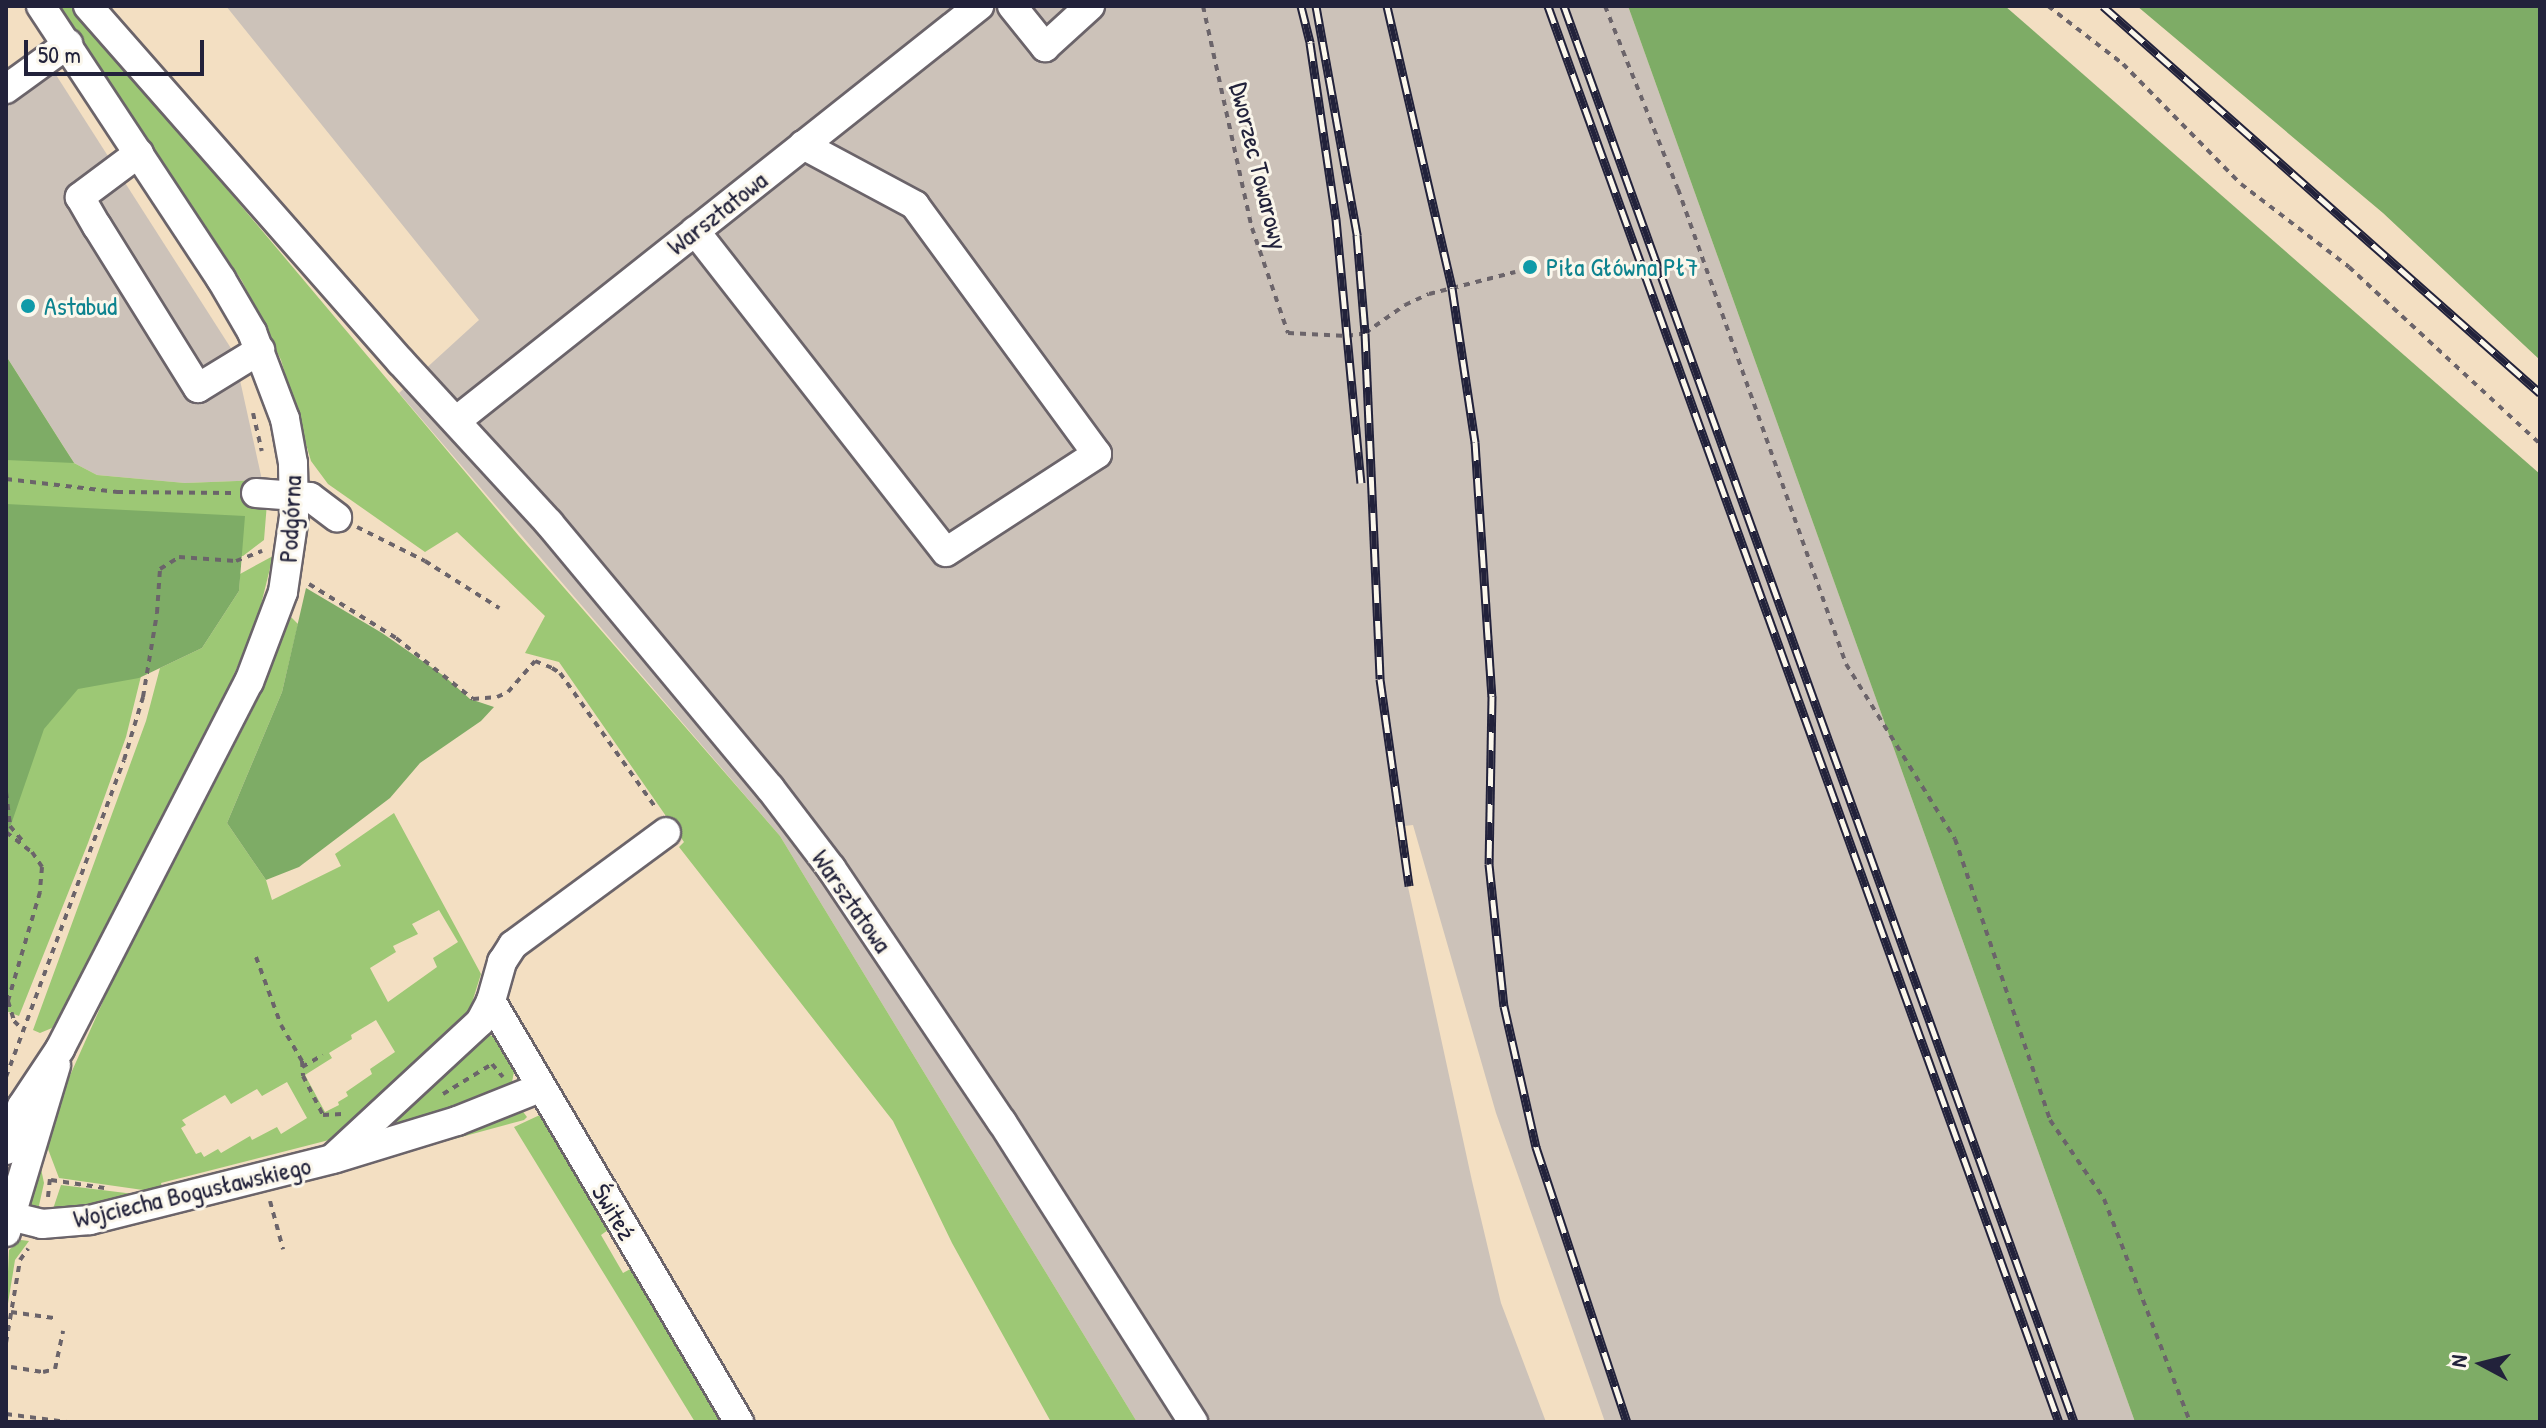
<!DOCTYPE html>
<meta charset="utf-8">
<style>
body{margin:0}
#map{position:relative;width:2546px;height:1428px;overflow:hidden;background:#f3dfc2;font-family:"Patrick Hand",sans-serif}
div>[style]{position:absolute}
.industrial>*{inset:0;background:#ccc2b9}
.green>*{inset:0;background:#9dc875}
.forest>*{inset:0;background:#7eac66}
.path>*{height:4px;margin-top:-2px;transform-origin:0;background:repeating-linear-gradient(90deg,#6b646a 0 6px,transparent 0 12px)}
.roads{filter:drop-shadow(2px 0 #6b646a) drop-shadow(-2px 0 #6b646a) drop-shadow(0 2px #6b646a) drop-shadow(0 -2px #6b646a)}
.minor>*{height:28px;margin:-14px;padding:0 14px;transform-origin:14px;border-radius:14px;background:#fff}
.rail>*{height:9px;margin-top:-4.5px;transform-origin:0;background:repeating-linear-gradient(90deg,#fbf7ec 0 18px,#22223b 0 36px);box-sizing:border-box;border-block:2px solid #22223b}
.dots>*{width:22px;height:22px;translate:-50% -50%;box-sizing:border-box;border:4px solid #fbf7ec;border-radius:50%}
span{translate:-50% -50%;white-space:nowrap;text-align:center;line-height:1.15;-webkit-text-stroke:6px #fbf7ec;paint-order:stroke}
.street-label{font-size:26px;color:#22223b}
.culture-label{font-size:26px;color:#0d838f}
.left{translate:0 -50%;text-align:left}
.frame{position:absolute;inset:0;border:8px solid #22223b;pointer-events:none}
.north{position:absolute;left:2442px;top:1324px;width:80px;height:80px;-webkit-text-stroke:6px #fbf7ec;paint-order:stroke;rotate:277deg;font-size:22px;font-weight:700;line-height:32px;text-align:center;color:#22223b}
.north::after{content:'';display:block;margin:auto;width:28px;height:36px;background:#22223b;clip-path:polygon(50% 0,100% 100%,50% 72%,0 100%)}
.scale{position:absolute;left:24px;top:40px;width:180px;height:36px;box-sizing:border-box;border:4px solid #22223b;border-top:0;padding-left:10px;font-size:24px;line-height:28px;white-space:nowrap;color:#22223b;-webkit-text-stroke:6px #fbf7ec;paint-order:stroke}
</style>
<div id="map">
<div class="industrial">
<div style="clip-path:polygon(226px 6px,1628px 6px,2135px 1422px,1605px 1422px,1496px 1113px,1413px 825px,1395px 827px,1472px 1181px,1501px 1303px,1546px 1422px,1137px 1422px,780px 836px,399px 393px,479px 320px)"></div>
<div style="clip-path:polygon(42px 53px,234px 353px,262px 480px,185px 483px,97px 475px,74px 463px,6px 356px,6px 72px)"></div>
</div>
<div class="green">
<div style="clip-path:polygon(59px 6px,73px 6px,519px 536px,780px 836px,1137px 1422px,1051px 1422px,952px 1243px,893px 1121px,679px 847px,684px 842px,559px 662px,525px 653px,545px 616px,457px 532px,425px 552px,328px 484px,311px 461px,281px 360px,242px 281px)"></div>
<div style="clip-path:polygon(6px 356px,74px 463px,97px 475px,185px 483px,262px 480px,267px 503px,264px 540px,243px 556px,225px 556px,142px 672px,126px 737px,88px 843px,19px 1016px,6px 1011px)"></div>
<div style="clip-path:polygon(273px 556px,257px 621px,216px 716px,89px 965px,52px 1028px,40px 1033px,33px 1030px,146px 721px,160px 668px,202px 648px,239px 591px,240px 574px)"></div>
<div style="clip-path:polygon(evenodd,291px 617px,298px 624px,282px 692px,227px 823px,266px 880px,272px 900px,341px 866px,335px 854px,394px 813px,481px 974px,470px 1009px,329px 1140px,161px 1183px,164px 1193px,59px 1178px,43px 1136px,109px 988px,251px 713px,291px 617px,439px 910px,458px 942px,433px 958px,437px 967px,388px 1002px,370px 968px,396px 952px,393px 946px,418px 934px,412px 924px,439px 910px,291px 617px,376px 1020px,395px 1052px,370px 1069px,372px 1074px,346px 1092px,348px 1096px,338px 1102px,339px 1105px,325px 1112px,305px 1075px,332px 1058px,329px 1053px,352px 1039px,351px 1035px,376px 1020px,291px 617px,287px 1082px,307px 1118px,281px 1134px,277px 1127px,252px 1140px,250px 1136px,221px 1153px,218px 1149px,204px 1157px,201px 1152px,196px 1154px,181px 1128px,186px 1125px,182px 1120px,225px 1095px,231px 1104px,257px 1089px,262px 1096px,287px 1082px)"></div>
<div style="clip-path:polygon(487px 1034px,497px 1038px,515px 1067px,511px 1087px,389px 1135px,384px 1126px)"></div>
<div style="clip-path:polygon(521px 1109px,527px 1117px,524px 1120px,395px 1155px)"></div>
<div style="clip-path:polygon(542px 1114px,611px 1228px,601px 1235px,623px 1273px,634px 1267px,726px 1422px,695px 1422px,514px 1127px)"></div>
<div style="clip-path:polygon(39px 1159px,44px 1183px,38px 1210px,26px 1201px)"></div>
<div style="clip-path:polygon(61px 1185px,134px 1194px,144px 1198px,52px 1212px)"></div>
<div style="clip-path:polygon(21px 1240px,29px 1241px,15px 1260px,6px 1316px,9px 1250px)"></div>
</div>
<div class="forest">
<div style="clip-path:polygon(1628px 6px,2005px 6px,2540px 474px,2540px 1422px,2135px 1422px)"></div>
<div style="clip-path:polygon(2137px 6px,2540px 6px,2540px 360px,2383px 213px)"></div>
<div style="clip-path:polygon(6px 356px,63px 446px,74px 463px,6px 460px)"></div>
<div style="clip-path:polygon(6px 504px,245px 516px,239px 591px,202px 648px,139px 678px,78px 689px,44px 729px,6px 839px)"></div>
<div style="clip-path:polygon(306px 588px,382px 633px,444px 676px,470px 699px,494px 707px,481px 721px,420px 763px,390px 798px,299px 867px,266px 880px,227px 823px,282px 692px)"></div>
</div>
<div class="path">
<div style="left:1203px;top:6px;width:227px;rotate:77.6deg"></div>
<div style="left:1252px;top:228px;width:111px;rotate:71.1deg"></div>
<div style="left:1288px;top:333px;width:59px;rotate:2.9deg"></div>
<div style="left:1347px;top:336px;width:18px;rotate:-9deg"></div>
<div style="left:1365px;top:333px;width:49px;rotate:-35deg"></div>
<div style="left:1405px;top:305px;width:26px;rotate:-25deg"></div>
<div style="left:1429px;top:294px;width:89px;rotate:-14.3deg"></div>
<div style="left:1605px;top:6px;width:197px;rotate:68.3deg"></div>
<div style="left:1678px;top:189px;width:504px;rotate:70.52deg"></div>
<div style="left:1846px;top:664px;width:206px;rotate:58.1deg"></div>
<div style="left:1955px;top:839px;width:297px;rotate:71.3deg"></div>
<div style="left:2050px;top:1120px;width:96px;rotate:55.6deg"></div>
<div style="left:2104px;top:1199px;width:239px;rotate:68.9deg"></div>
<div style="left:2048px;top:6px;width:95px;rotate:37.7deg"></div>
<div style="left:2123px;top:64px;width:168px;rotate:45.5deg"></div>
<div style="left:2241px;top:184px;width:136px;rotate:37.5deg"></div>
<div style="left:2349px;top:267px;width:260px;rotate:42.8deg"></div>
<div style="left:253px;top:413px;width:39px;rotate:77deg"></div>
<div style="left:6px;top:479px;width:112px;rotate:6.7deg"></div>
<div style="left:117px;top:492px;width:114px;rotate:0.5deg"></div>
<div style="left:357px;top:527px;width:76px;rotate:26.6deg"></div>
<div style="left:425px;top:561px;width:88px;rotate:32.4deg"></div>
<div style="left:309px;top:584px;width:102px;rotate:31.8deg"></div>
<div style="left:396px;top:638px;width:98px;rotate:38.4deg"></div>
<div style="left:473px;top:699px;width:24px;rotate:-5deg"></div>
<div style="left:497px;top:697px;width:12px;rotate:-24deg"></div>
<div style="left:508px;top:692px;width:41px;rotate:-48.9deg"></div>
<div style="left:535px;top:661px;width:18px;rotate:22deg"></div>
<div style="left:552px;top:668px;width:9px;rotate:32deg"></div>
<div style="left:560px;top:673px;width:166px;rotate:54.6deg"></div>
<div style="left:6px;top:792px;width:34px;rotate:83deg"></div>
<div style="left:10px;top:826px;width:23px;rotate:50deg"></div>
<div style="left:6px;top:832px;width:33px;rotate:38deg"></div>
<div style="left:32px;top:852px;width:18px;rotate:56deg"></div>
<div style="left:42px;top:867px;width:25px;rotate:95deg"></div>
<div style="left:40px;top:892px;width:114px;rotate:106.4deg"></div>
<div style="left:8px;top:1001px;width:21px;rotate:73deg"></div>
<div style="left:14px;top:1021px;width:14px;rotate:45deg"></div>
<div style="left:256px;top:957px;width:72px;rotate:69.8deg"></div>
<div style="left:281px;top:1025px;width:42px;rotate:59.7deg"></div>
<div style="left:302px;top:1061px;width:15px;rotate:86deg"></div>
<div style="left:303px;top:1076px;width:44px;rotate:62.9deg"></div>
<div style="left:323px;top:1115px;width:19px;rotate:-3deg"></div>
<div style="left:302px;top:1067px;width:24px;rotate:-30deg"></div>
<div style="left:6px;top:1077px;width:338px;rotate:-69.6deg"></div>
<div style="left:124px;top:760px;width:66px;rotate:-73.2deg"></div>
<div style="left:143px;top:697px;width:85px;rotate:-80.5deg"></div>
<div style="left:157px;top:613px;width:44px;rotate:-86.1deg"></div>
<div style="left:160px;top:569px;width:22px;rotate:-32deg"></div>
<div style="left:179px;top:557px;width:57px;rotate:4deg"></div>
<div style="left:236px;top:561px;width:28px;rotate:-21deg"></div>
<div style="left:443px;top:1094px;width:57px;rotate:-31.5deg"></div>
<div style="left:492px;top:1064px;width:17px;rotate:50deg"></div>
<div style="left:51px;top:1180px;width:54px;rotate:8.6deg"></div>
<div style="left:48px;top:1197px;width:18px;rotate:-84deg"></div>
<div style="left:270px;top:1201px;width:50px;rotate:74.8deg"></div>
<div style="left:11px;top:1312px;width:43px;rotate:7.9deg"></div>
<div style="left:6px;top:1343px;width:84px;rotate:-80.4deg"></div>
<div style="left:20px;top:1260px;width:14px;rotate:-54deg"></div>
<div style="left:11px;top:1367px;width:32px;rotate:9deg"></div>
<div style="left:43px;top:1372px;width:12px;rotate:-14deg"></div>
<div style="left:55px;top:1369px;width:39px;rotate:-78deg"></div>
<div style="left:6px;top:1414px;width:63px;rotate:7.4deg"></div>
</div>
<div class="roads">
<div class="minor">
<div style="left:88px;top:6px;width:474px;rotate:48.7deg"></div>
<div style="left:401px;top:362px;width:219px;rotate:47.4deg"></div>
<div style="left:549px;top:523px;width:345px;rotate:50.2deg"></div>
<div style="left:770px;top:788px;width:101px;rotate:52.7deg"></div>
<div style="left:831px;top:868px;width:306px;rotate:56.1deg"></div>
<div style="left:1002px;top:1122px;width:356px;rotate:57.5deg"></div>
<div style="left:1012px;top:6px;width:53px;rotate:51.2deg"></div>
<div style="left:1045px;top:47px;width:61px;rotate:-42.3deg"></div>
<div style="left:6px;top:89px;width:77px;rotate:-36deg"></div>
<div style="left:139px;top:153px;width:74px;rotate:143.3deg"></div>
<div style="left:80px;top:197px;width:34px;rotate:60deg"></div>
<div style="left:97px;top:226px;width:191px;rotate:58.1deg"></div>
<div style="left:198px;top:388px;width:73px;rotate:-31.5deg"></div>
<div style="left:695px;top:231px;width:407px;rotate:52deg"></div>
<div style="left:946px;top:552px;width:180px;rotate:-33deg"></div>
<div style="left:1097px;top:454px;width:308px;rotate:-126.2deg"></div>
<div style="left:915px;top:205px;width:127px;rotate:-151.8deg"></div>
<div style="left:456px;top:421px;width:668px;rotate:-38.43deg"></div>
<div style="left:256px;top:493px;width:54px;rotate:4.2deg"></div>
<div style="left:310px;top:497px;width:34px;rotate:37deg"></div>
<div style="left:491px;top:1001px;width:489px;rotate:59.5deg"></div>
<div style="left:6px;top:1150px;width:47px;rotate:-70deg"></div>
<div style="left:22px;top:1106px;width:69px;rotate:-56.3deg"></div>
<div style="left:60px;top:1049px;width:413px;rotate:-62.8deg"></div>
<div style="left:249px;top:682px;width:96px;rotate:-69.3deg"></div>
<div style="left:283px;top:592px;width:76px;rotate:-81.7deg"></div>
<div style="left:294px;top:517px;width:54px;rotate:-91.1deg"></div>
<div style="left:293px;top:463px;width:45px;rotate:-100.3deg"></div>
<div style="left:285px;top:419px;width:93px;rotate:-110.8deg"></div>
<div style="left:252px;top:332px;width:61px;rotate:-120.3deg"></div>
<div style="left:221px;top:279px;width:327px;rotate:-123.4deg"></div>
<div style="left:336px;top:1158px;width:127px;rotate:-17deg"></div>
<div style="left:457px;top:1121px;width:89px;rotate:-21.7deg"></div>
<div style="left:6px;top:1215px;width:37px;rotate:14deg"></div>
<div style="left:42px;top:1224px;width:48px;rotate:-4.8deg"></div>
<div style="left:90px;top:1220px;width:250px;rotate:-14.1deg"></div>
<div style="left:332px;top:1159px;width:202px;rotate:-42.8deg"></div>
<div style="left:480px;top:1022px;width:24px;rotate:-62deg"></div>
<div style="left:491px;top:1001px;width:41px;rotate:-74.2deg"></div>
<div style="left:502px;top:962px;width:20px;rotate:-57deg"></div>
<div style="left:513px;top:945px;width:190px;rotate:-36.4deg"></div>
<div style="left:6px;top:1232px;width:174px;rotate:-73.3deg"></div>
</div>
</div>
<div class="rail">
<div style="left:1301px;top:6px;width:38px;rotate:76deg"></div>
<div style="left:1310px;top:43px;width:178px;rotate:81.6deg"></div>
<div style="left:1336px;top:219px;width:265px;rotate:84.6deg"></div>
<div style="left:1316px;top:6px;width:233px;rotate:79.8deg"></div>
<div style="left:1357px;top:235px;width:98px;rotate:85.3deg"></div>
<div style="left:1365px;top:333px;width:346px;rotate:87.5deg"></div>
<div style="left:1380px;top:679px;width:209px;rotate:82deg"></div>
<div style="left:1387px;top:6px;width:289px;rotate:77deg"></div>
<div style="left:1452px;top:288px;width:156px;rotate:81.5deg"></div>
<div style="left:1475px;top:442px;width:255px;rotate:86.2deg"></div>
<div style="left:1492px;top:696px;width:168px;rotate:91deg"></div>
<div style="left:1489px;top:864px;width:143px;rotate:84deg"></div>
<div style="left:1504px;top:1006px;width:145px;rotate:77.2deg"></div>
<div style="left:1536px;top:1147px;width:290px;rotate:71.7deg"></div>
<div style="left:1548px;top:6px;width:1505px;rotate:70.16deg"></div>
<div style="left:1564px;top:6px;width:1505px;rotate:70.19deg"></div>
<div style="left:2103px;top:6px;width:584px;rotate:41.53deg"></div>
</div>
<div class="dots">
<div style="left:1530px;top:267px;background:#0f9aa8"></div>
<div style="left:28px;top:306px;background:#0f9aa8"></div>
</div>
<div class="street-label">
<span style="left:1259px;top:166px;rotate:76deg">Dworzec Towarowy</span>
<span style="left:717px;top:213px;rotate:-38deg">Warsztatowa</span>
<span style="left:290px;top:519px;rotate:-87deg">Podgórna</span>
<span style="left:852px;top:901px;rotate:55deg">Warsztatowa</span>
<span style="left:192px;top:1192px;rotate:-13deg">Wojciecha Bogusławskiego</span>
<span style="left:614px;top:1212px;rotate:59deg">Świteź</span>
</div>
<div class="culture-label">
<span class="left" style="left:1546px;top:267px">Piła Główna Pł7</span>
<span class="left" style="left:44px;top:306px">Astabud</span>
</div>
<div class="frame"></div>
<div class="north">N</div>
<div class="scale">50 m</div>
</div>
